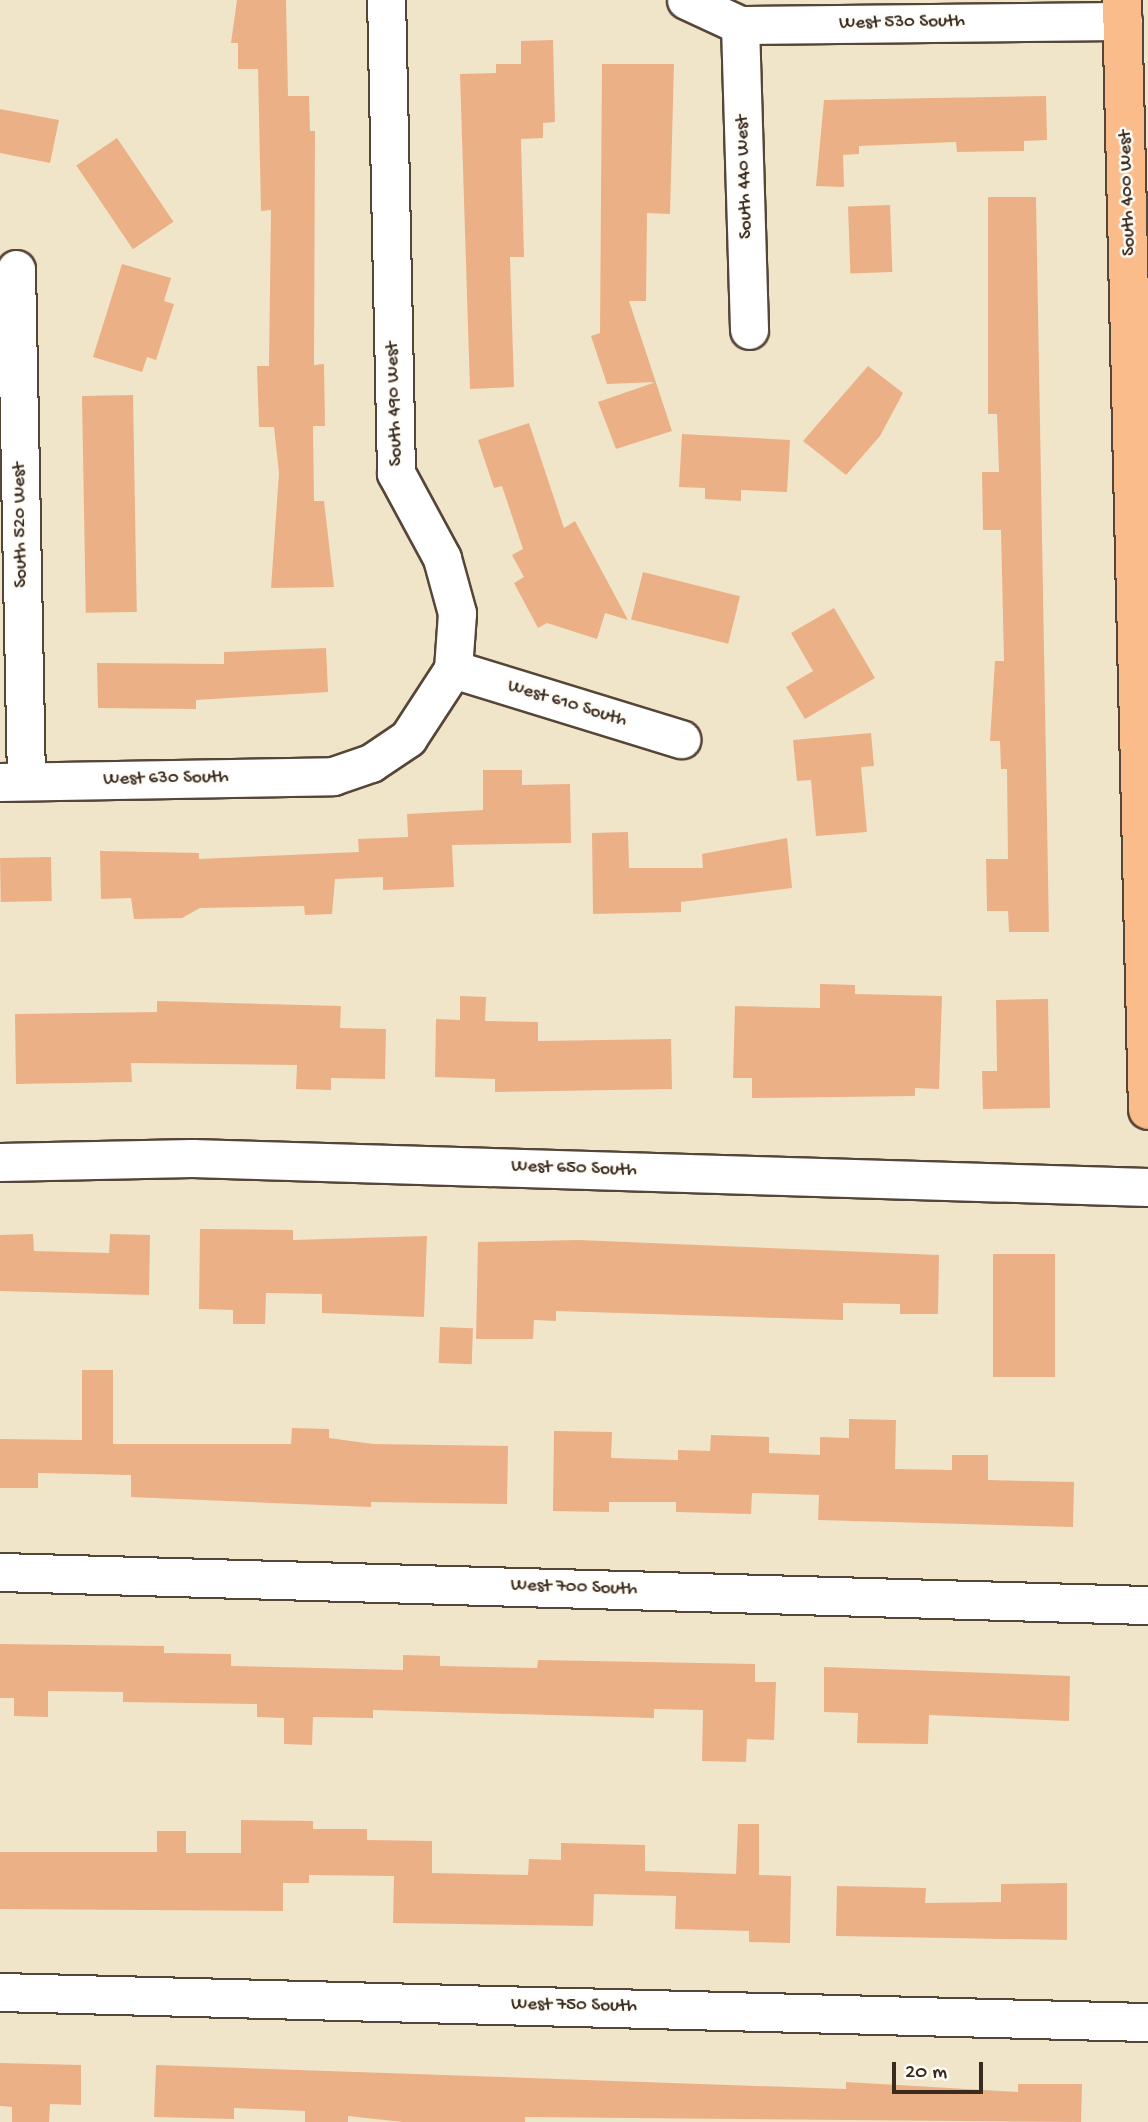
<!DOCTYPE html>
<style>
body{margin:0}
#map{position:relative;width:1148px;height:2122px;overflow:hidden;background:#f0e5c9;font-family:"Gochi Hand",sans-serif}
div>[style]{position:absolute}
.building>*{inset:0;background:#ecb087;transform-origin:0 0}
.roads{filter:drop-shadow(2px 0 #564638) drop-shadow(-2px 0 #564638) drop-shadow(0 2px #564638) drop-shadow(0 -2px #564638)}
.minor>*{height:37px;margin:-18.5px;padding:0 18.5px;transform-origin:18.5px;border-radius:18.5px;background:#fff}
.major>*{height:38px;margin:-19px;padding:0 19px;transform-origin:19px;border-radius:19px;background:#fabc8b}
span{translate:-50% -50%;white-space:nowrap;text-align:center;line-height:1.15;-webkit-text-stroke:5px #fdfcf7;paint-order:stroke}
.street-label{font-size:19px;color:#3b2a1e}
.scale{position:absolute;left:892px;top:2062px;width:91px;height:32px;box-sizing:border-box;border:4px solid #3b2a1e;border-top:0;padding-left:9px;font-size:21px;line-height:24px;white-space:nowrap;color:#3b2a1e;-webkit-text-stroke:5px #fdfcf7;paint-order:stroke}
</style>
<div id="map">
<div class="building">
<div style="clip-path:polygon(237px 0,286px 0,288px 96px,309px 96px,310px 131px,315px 131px,314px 365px,324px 364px,325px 426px,313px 426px,314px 501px,324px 501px,334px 587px,271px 588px,279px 473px,274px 427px,259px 427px,257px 366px,269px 366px,271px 210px,261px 211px,258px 69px,238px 69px,238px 43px,231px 43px)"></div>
<div style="clip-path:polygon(553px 40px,555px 122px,543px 123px,543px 138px,521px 139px,524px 257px,510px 257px,514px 387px,470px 389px,460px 74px,496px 73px,496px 64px,521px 64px,521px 41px)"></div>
<div style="clip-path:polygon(602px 64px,674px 64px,670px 214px,647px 213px,646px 301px,629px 301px,672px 431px,616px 449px,598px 402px,656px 382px,607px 384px,591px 336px,600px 333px)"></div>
<div style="clip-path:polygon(1046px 96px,1047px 140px,1024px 141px,1024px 151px,957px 152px,956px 142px,859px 146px,859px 154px,843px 155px,844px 187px,816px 186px,824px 100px)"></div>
<div style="clip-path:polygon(0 109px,59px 120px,50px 163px,0 153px)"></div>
<div style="left:117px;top:138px;width:101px;height:49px;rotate:56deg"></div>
<div style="clip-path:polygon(988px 197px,1036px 197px,1049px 932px,1009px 932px,1008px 911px,987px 911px,986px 859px,1008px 859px,1007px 769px,1001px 769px,1000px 741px,990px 741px,995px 661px,1004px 661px,1001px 530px,983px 530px,982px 472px,999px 472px,997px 414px,988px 414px)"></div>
<div style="left:890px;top:205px;width:67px;height:42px;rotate:88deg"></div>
<div style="clip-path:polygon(122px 264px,171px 278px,164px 301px,174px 304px,156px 360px,147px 357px,142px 372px,93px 357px)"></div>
<div style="clip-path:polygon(868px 366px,903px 393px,880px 436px,846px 475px,803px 441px)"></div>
<div style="left:133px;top:395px;width:217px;height:51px;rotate:89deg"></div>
<div style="clip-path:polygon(529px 423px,564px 528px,575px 521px,628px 620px,605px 613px,597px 639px,547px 623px,538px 628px,514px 583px,524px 577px,512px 555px,523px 549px,502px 486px,494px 488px,478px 440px)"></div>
<div style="clip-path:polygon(682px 434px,790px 440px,787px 492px,741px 490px,741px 501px,705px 499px,705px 488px,679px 487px)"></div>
<div style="left:643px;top:572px;width:100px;height:49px;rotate:14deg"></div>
<div style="clip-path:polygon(834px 608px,875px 678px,805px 719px,786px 687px,813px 671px,791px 633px)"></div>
<div style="clip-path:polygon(326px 648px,328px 692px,196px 700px,196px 709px,98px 708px,97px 663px,224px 664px,224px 652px)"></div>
<div style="clip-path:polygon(871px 733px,874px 766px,861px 767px,867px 832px,816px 836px,811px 780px,797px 781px,793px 740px)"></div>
<div style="clip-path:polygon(483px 770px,522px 770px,522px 785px,570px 784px,571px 843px,452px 845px,454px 887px,383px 890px,383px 877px,335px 879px,332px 914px,305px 915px,304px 906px,200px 908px,182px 918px,134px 919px,131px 898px,101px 899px,100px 851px,199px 853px,199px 859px,359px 852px,358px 839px,408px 837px,407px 814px,483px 810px)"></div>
<div style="clip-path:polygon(628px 832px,629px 868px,703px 868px,702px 854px,787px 838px,792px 888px,681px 902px,681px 912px,593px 914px,592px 833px)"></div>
<div style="left:51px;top:857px;width:44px;height:51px;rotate:89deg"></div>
<div style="clip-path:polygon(820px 984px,855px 985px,855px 994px,942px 996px,939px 1089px,915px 1088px,915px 1096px,752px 1098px,752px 1078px,733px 1078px,735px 1006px,820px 1008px)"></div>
<div style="clip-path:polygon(460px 996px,486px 997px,485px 1021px,538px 1022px,538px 1041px,671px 1039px,672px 1089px,495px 1092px,495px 1079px,435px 1077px,436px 1019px,460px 1020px)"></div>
<div style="clip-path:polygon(1048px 999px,1050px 1108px,983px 1109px,982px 1071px,997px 1071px,996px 1000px)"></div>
<div style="clip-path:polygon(157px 1001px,341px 1006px,340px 1028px,386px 1029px,385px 1079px,331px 1078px,331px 1090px,296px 1089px,297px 1065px,131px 1063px,132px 1082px,16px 1084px,15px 1014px,157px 1012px)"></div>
<div style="clip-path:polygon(200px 1229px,293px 1230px,293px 1240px,427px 1236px,424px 1317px,322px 1313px,322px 1294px,266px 1293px,265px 1324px,233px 1324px,233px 1310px,199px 1309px)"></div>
<div style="clip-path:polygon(33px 1234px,34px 1251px,109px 1253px,110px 1234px,150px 1235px,149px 1295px,0 1291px,0 1235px)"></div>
<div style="clip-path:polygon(579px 1240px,939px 1255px,938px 1314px,900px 1314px,900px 1304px,843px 1303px,843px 1320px,556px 1311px,556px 1321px,534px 1320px,533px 1339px,476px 1339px,478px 1242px)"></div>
<div style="left:1055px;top:1254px;width:123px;height:62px;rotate:90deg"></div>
<div style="left:440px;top:1327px;width:33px;height:36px;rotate:2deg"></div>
<div style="clip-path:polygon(82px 1370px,113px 1370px,113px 1444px,291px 1444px,292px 1428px,329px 1429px,329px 1438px,373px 1444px,508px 1446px,507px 1504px,371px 1502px,371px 1507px,131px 1497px,131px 1475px,38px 1473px,38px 1488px,0 1488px,0 1439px,82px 1440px)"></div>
<div style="clip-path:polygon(849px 1419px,896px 1420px,895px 1469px,952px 1470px,952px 1455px,988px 1455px,988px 1480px,1074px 1482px,1073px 1527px,818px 1520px,819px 1495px,752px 1493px,751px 1514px,676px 1512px,676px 1502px,609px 1502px,609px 1512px,553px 1511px,554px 1431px,612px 1432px,611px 1458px,678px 1460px,678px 1450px,710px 1451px,711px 1435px,769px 1437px,769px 1453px,820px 1455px,820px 1437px,849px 1438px)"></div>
<div style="clip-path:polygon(0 1644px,164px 1646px,164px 1653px,231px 1654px,231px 1666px,403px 1670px,403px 1655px,440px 1656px,440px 1666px,537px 1668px,538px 1660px,755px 1664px,755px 1682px,776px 1682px,774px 1740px,747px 1739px,746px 1762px,702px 1761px,703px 1710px,654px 1709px,654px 1718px,373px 1710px,373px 1718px,313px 1717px,312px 1745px,284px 1744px,284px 1718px,257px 1717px,257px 1704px,123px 1702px,123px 1692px,48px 1691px,48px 1717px,14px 1716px,14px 1698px,0 1698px)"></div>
<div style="clip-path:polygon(824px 1667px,1070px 1676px,1069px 1721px,929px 1715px,928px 1744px,857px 1743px,858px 1713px,824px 1712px)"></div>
<div style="clip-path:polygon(241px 1820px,313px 1821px,313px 1829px,367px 1829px,367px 1840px,432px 1841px,432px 1873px,528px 1875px,529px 1859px,561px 1860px,561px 1843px,645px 1845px,645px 1871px,736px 1874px,738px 1824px,759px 1824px,759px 1875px,791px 1876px,790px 1943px,749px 1942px,749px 1931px,675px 1929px,676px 1896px,594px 1894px,593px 1926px,393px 1923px,394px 1876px,309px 1875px,309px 1883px,283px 1883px,283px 1911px,0 1909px,0 1852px,157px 1852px,157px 1831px,186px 1831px,186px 1853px,241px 1853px)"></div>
<div style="clip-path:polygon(1067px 1883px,1067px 1940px,836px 1936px,837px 1886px,926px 1888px,925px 1903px,1001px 1902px,1001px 1884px)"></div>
<div style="clip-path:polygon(0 2063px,81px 2065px,81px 2105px,50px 2104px,49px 2122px,12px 2122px,12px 2107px,0 2106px)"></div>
<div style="clip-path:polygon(156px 2065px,846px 2089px,846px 2082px,1018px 2092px,1018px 2084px,1082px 2084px,1081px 2122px,525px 2117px,525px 2122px,403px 2122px,348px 2116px,348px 2122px,305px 2122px,305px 2111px,234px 2108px,234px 2119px,154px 2117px)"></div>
</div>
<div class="roads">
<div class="minor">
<div style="left:686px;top:0;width:60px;rotate:24.8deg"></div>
<div style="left:740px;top:25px;width:383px;rotate:-0.6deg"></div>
<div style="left:740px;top:25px;width:305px;rotate:88.3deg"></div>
<div style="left:16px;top:269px;width:512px;rotate:88.88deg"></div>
<div style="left:453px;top:669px;width:239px;rotate:17.1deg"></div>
<div style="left:0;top:782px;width:333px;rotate:-1deg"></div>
<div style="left:333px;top:776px;width:40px;rotate:-18.9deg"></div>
<div style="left:371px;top:763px;width:45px;rotate:-34deg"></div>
<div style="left:408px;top:738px;width:82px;rotate:-56.9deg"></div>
<div style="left:453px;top:669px;width:56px;rotate:-85.9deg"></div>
<div style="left:457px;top:613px;width:57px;rotate:-105.3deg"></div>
<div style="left:442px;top:558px;width:97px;rotate:-118.4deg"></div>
<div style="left:396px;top:473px;width:473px;rotate:-91.2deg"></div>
<div style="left:0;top:1162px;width:192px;rotate:-1.2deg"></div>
<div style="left:192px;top:1158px;width:956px;rotate:1.74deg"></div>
<div style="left:0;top:1572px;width:1148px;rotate:1.65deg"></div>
<div style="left:0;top:1992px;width:1148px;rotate:1.5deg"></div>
</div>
<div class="major">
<div style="left:1122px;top:0;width:1110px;rotate:88.66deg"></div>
</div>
</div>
<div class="street-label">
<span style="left:902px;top:23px;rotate:-1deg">West 530 South</span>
<span style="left:745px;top:177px;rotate:-92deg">South 440 West</span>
<span style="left:1128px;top:193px;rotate:-92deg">South 400 West</span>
<span style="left:395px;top:404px;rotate:-92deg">South 490 West</span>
<span style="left:21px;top:525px;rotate:-91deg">South 520 West</span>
<span style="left:567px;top:704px;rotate:17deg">West 610 South</span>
<span style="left:166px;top:779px;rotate:-1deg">West 630 South</span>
<span style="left:574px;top:1169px;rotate:2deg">West 650 South</span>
<span style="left:574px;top:1588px;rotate:2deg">West 700 South</span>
<span style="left:574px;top:2006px;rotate:1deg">West 750 South</span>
</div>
<div class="scale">20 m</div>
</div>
